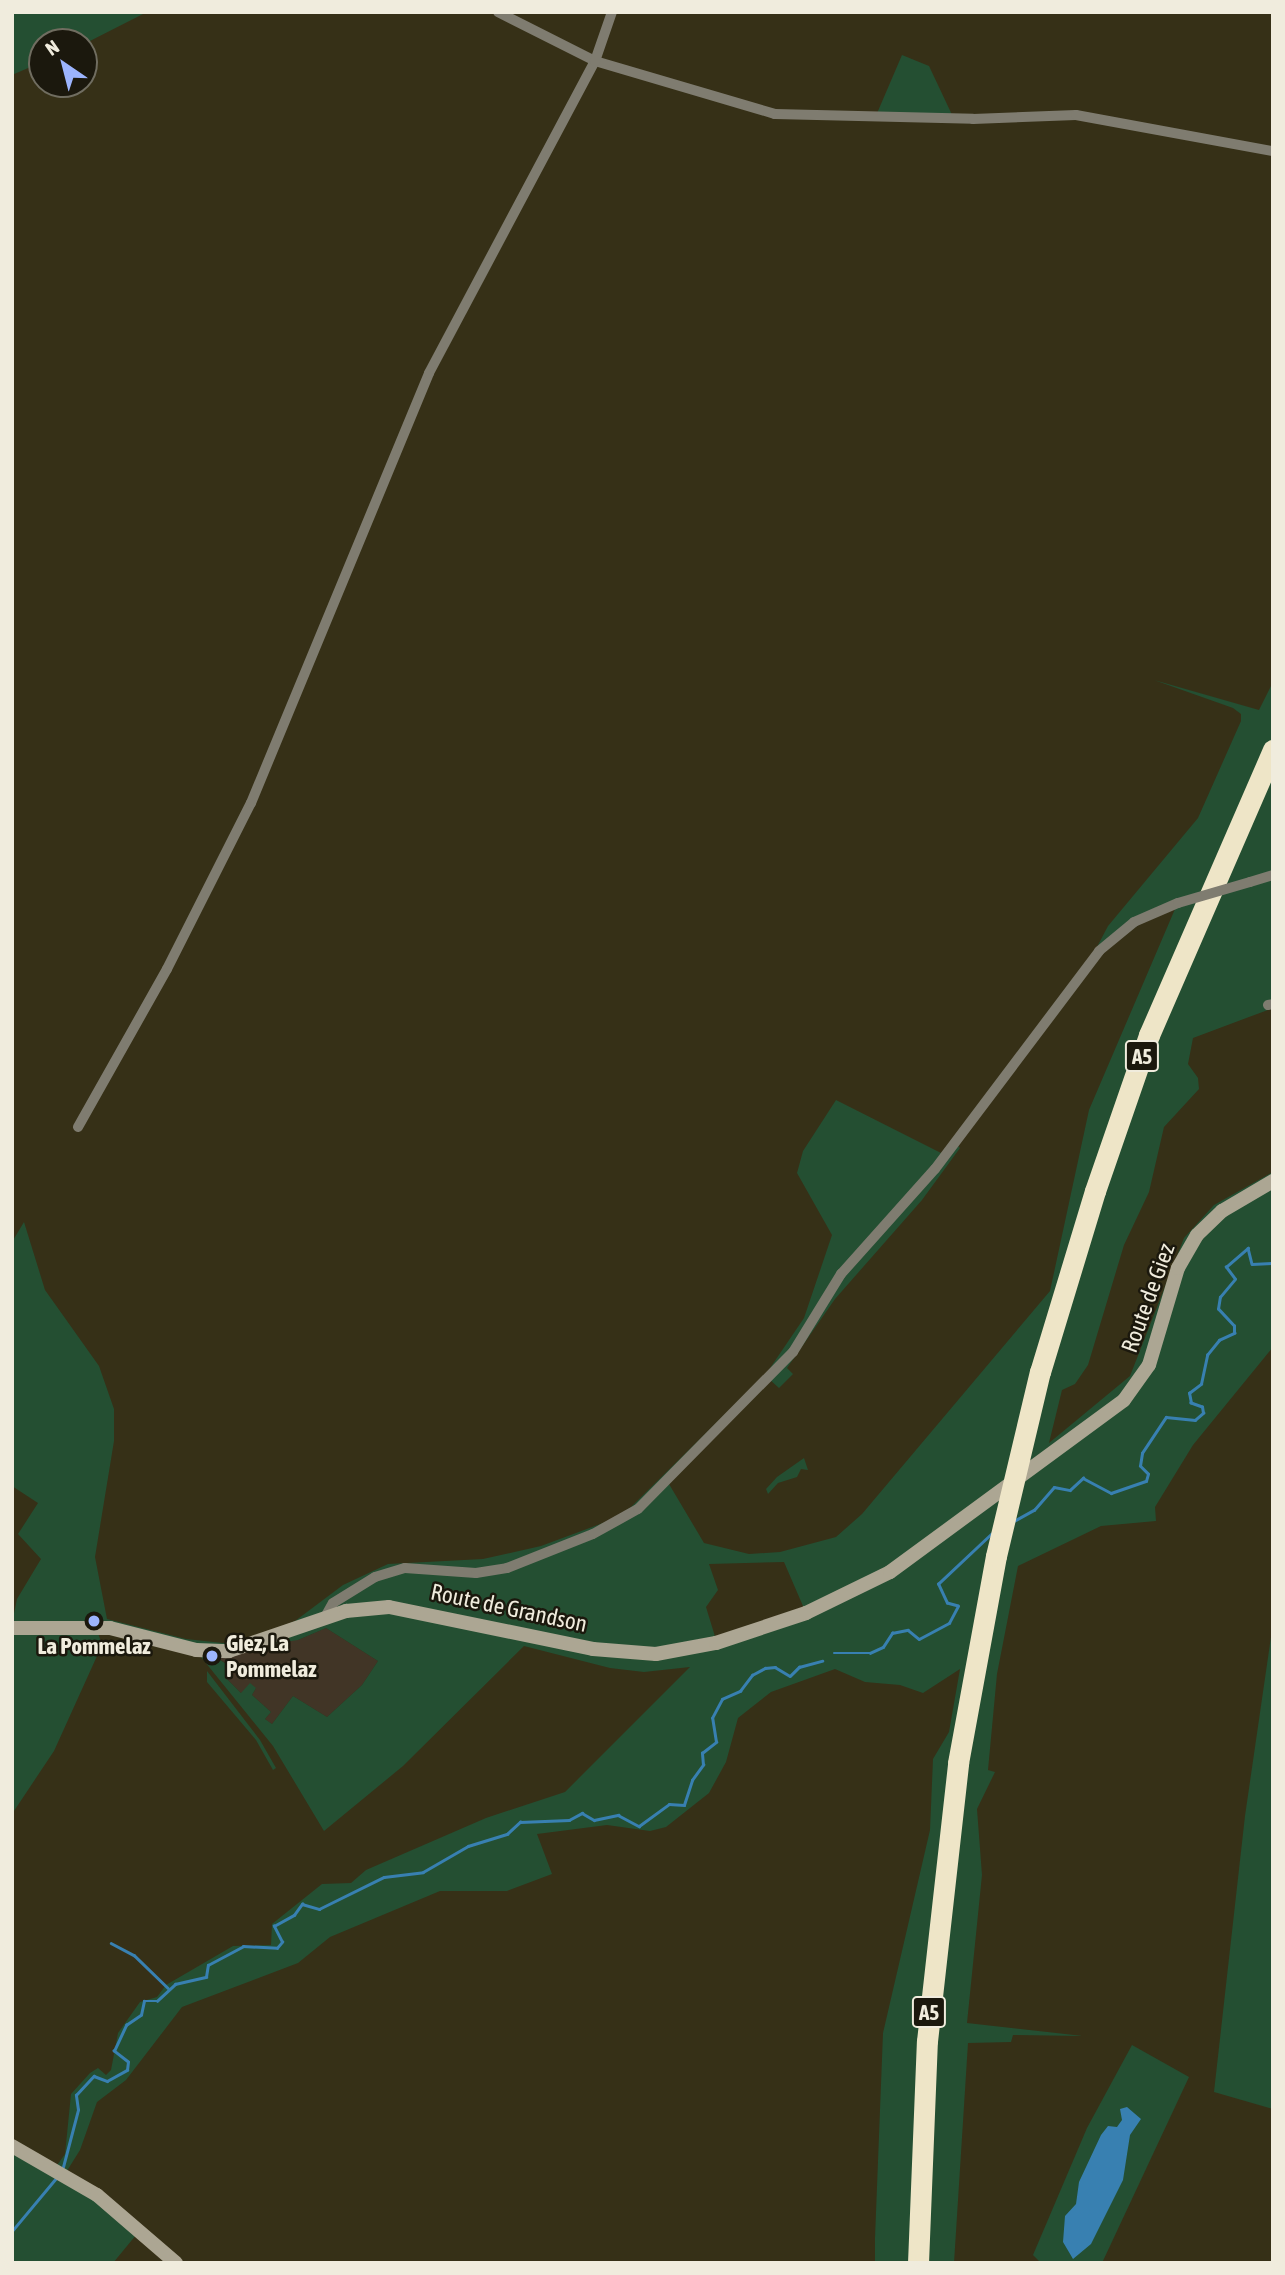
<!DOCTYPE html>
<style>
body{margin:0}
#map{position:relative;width:1285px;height:2275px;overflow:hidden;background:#363017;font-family:"Asap Condensed",sans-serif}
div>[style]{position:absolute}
.industrial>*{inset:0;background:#413526}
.green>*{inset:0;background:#244f32}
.water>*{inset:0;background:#3880b1}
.stream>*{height:2.5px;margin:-1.25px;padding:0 1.25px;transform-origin:1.25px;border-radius:1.25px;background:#3880b1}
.street>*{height:10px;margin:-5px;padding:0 5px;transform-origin:5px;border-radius:5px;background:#7f7c70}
.secondary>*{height:14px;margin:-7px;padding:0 7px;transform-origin:7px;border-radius:7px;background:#aca693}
.highway>*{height:21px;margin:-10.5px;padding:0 10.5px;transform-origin:10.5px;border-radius:10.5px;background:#eee5c7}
.street-bridge>*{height:10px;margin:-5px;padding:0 5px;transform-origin:5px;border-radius:5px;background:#7f7c70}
.highway-bridge>*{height:21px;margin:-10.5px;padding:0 10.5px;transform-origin:10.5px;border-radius:10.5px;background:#eee5c7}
.dots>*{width:19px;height:19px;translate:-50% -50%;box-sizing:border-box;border:4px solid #1b180d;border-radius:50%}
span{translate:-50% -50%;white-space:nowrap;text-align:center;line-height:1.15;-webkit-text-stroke:5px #1b180d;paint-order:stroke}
.shield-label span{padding:2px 5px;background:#1b180d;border:2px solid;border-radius:5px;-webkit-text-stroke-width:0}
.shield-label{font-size:21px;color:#f0ecdd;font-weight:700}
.street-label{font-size:23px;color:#f0ecdd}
.poi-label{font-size:23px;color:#f0ecdd;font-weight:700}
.left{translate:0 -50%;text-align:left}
.frame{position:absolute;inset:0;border:14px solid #f0ecdd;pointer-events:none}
.north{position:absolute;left:28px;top:28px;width:70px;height:70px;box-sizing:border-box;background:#1b180d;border:2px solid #706d60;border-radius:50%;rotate:325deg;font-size:19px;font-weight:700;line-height:28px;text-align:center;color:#f0ecdd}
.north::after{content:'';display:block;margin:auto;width:24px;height:32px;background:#9cb4fd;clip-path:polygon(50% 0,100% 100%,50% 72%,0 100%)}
</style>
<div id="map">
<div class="industrial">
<div style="clip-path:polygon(326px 1628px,378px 1661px,362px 1685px,327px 1717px,293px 1696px,272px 1724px,265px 1719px,271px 1712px,252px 1695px,256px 1688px,241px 1693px,226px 1678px,234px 1668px,214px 1656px,278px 1637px,298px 1640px)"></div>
</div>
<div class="green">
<div style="clip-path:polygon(12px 12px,147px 12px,84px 44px,42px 42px,42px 62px,12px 75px)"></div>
<div style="clip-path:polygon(902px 55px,929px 66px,954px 119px,875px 118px)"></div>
<div style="clip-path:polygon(evenodd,1154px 680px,1259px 710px,1273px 682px,1273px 1008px,1193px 1038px,1188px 1064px,1198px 1078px,1199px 1089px,1164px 1127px,1149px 1192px,1124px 1245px,1088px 1365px,1075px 1384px,1062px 1390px,1049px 1443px,1130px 1376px,1184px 1238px,1214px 1205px,1273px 1172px,1273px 1347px,1193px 1445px,1155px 1507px,1156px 1521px,1101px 1526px,1018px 1566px,997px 1674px,988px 1770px,995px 1772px,977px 1809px,982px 1875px,967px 2023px,1083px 2036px,1013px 2035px,1011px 2042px,968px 2043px,954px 2263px,875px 2263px,875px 2238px,883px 2033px,930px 1830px,933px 1759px,949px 1732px,960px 1669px,923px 1693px,900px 1685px,865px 1682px,835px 1669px,771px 1692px,738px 1718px,726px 1762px,709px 1793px,666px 1827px,650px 1831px,607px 1825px,537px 1834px,552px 1874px,507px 1891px,440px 1891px,330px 1937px,298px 1963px,182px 2007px,126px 2080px,97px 2102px,80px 2150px,65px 2174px,141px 2229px,113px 2263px,12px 2263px,12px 2146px,55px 2168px,65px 2154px,71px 2094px,90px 2073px,98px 2068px,106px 2075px,111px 2070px,118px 2033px,140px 2002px,157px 1997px,166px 1985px,233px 1946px,271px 1945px,272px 1924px,322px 1884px,351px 1883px,366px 1870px,486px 1818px,565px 1792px,690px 1667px,644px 1672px,610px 1668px,524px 1646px,403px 1766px,324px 1831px,273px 1746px,201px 1657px,214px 1656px,234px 1669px,226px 1678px,241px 1693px,250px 1683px,256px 1688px,252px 1695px,271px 1712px,265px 1719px,272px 1724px,293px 1696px,327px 1717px,362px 1685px,378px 1661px,326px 1628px,298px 1640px,229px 1651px,96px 1627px,102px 1645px,54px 1751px,12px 1814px,12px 1623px,17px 1599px,41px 1559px,18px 1534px,38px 1503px,12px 1486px,12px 1242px,24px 1222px,45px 1290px,99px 1366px,114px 1409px,114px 1441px,95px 1557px,107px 1619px,186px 1639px,223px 1643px,256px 1637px,295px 1621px,343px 1585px,388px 1564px,483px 1559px,541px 1546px,611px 1520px,631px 1507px,766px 1374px,804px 1318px,832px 1235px,797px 1173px,803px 1151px,836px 1100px,945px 1155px,955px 1143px,960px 1148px,922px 1200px,835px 1299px,787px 1368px,793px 1374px,779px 1388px,769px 1379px,669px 1484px,704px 1543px,749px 1554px,780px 1552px,836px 1537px,862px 1514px,1050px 1291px,1089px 1110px,1175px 909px,1156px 911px,1088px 964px,1108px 926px,1198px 818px,1241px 721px,1241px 714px,1233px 708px,1154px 680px,784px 1562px,806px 1613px,717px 1643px,706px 1607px,718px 1590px,709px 1564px,784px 1562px)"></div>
<div style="clip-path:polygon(804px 1458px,808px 1470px,801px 1469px,797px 1477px,778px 1483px,768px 1494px,766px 1489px,777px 1477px)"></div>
<div style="clip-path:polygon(1273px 1623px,1273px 2109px,1214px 2092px,1245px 1816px)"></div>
<div style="clip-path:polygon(207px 1671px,260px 1740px,276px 1768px,273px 1770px,256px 1740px,207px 1682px)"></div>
<div style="clip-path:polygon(1132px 2045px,1189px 2077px,1102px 2263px,1041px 2263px,1033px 2255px,1087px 2128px)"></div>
</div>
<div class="water">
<div style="clip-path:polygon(1127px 2107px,1141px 2119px,1130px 2135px,1123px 2180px,1091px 2244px,1073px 2259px,1063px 2242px,1065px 2216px,1076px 2204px,1079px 2182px,1101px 2135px,1108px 2126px,1117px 2127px,1122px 2120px,1120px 2109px)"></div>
</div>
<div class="stream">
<div style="left:1012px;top:1522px;width:25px;rotate:-29deg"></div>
<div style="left:1034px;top:1510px;width:30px;rotate:-49deg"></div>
<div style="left:1054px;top:1487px;width:16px;rotate:11deg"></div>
<div style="left:1070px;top:1490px;width:18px;rotate:-43deg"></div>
<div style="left:1083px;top:1478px;width:32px;rotate:28deg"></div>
<div style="left:1111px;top:1493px;width:37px;rotate:-19deg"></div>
<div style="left:1146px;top:1481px;width:7px;rotate:-74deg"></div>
<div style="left:1148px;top:1474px;width:11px;rotate:-135deg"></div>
<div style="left:1140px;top:1466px;width:13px;rotate:-81deg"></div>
<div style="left:1142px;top:1453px;width:43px;rotate:-56.3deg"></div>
<div style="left:1166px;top:1417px;width:29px;rotate:6deg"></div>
<div style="left:1195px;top:1420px;width:11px;rotate:-41deg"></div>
<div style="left:1203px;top:1413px;width:6px;rotate:-99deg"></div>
<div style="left:1202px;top:1407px;width:12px;rotate:-160deg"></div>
<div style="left:1191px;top:1403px;width:10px;rotate:-101deg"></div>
<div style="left:1189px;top:1393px;width:15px;rotate:-37deg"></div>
<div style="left:1201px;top:1384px;width:30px;rotate:-78deg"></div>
<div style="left:1207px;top:1355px;width:19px;rotate:-51deg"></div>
<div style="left:1219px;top:1340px;width:17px;rotate:-25deg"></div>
<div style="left:1234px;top:1333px;width:7px;rotate:-90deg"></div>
<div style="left:1234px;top:1326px;width:23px;rotate:-133deg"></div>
<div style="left:1218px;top:1309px;width:12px;rotate:-81deg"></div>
<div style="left:1220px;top:1297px;width:23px;rotate:-50deg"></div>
<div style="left:1235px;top:1279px;width:15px;rotate:-127deg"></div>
<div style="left:1226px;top:1267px;width:29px;rotate:-41deg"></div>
<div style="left:1248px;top:1248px;width:16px;rotate:76deg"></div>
<div style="left:1252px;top:1264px;width:21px;rotate:-3deg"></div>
<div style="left:834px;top:1653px;width:36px"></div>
<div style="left:870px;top:1653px;width:14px;rotate:-25deg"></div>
<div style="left:883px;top:1647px;width:17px;rotate:-57deg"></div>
<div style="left:892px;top:1633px;width:16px;rotate:-11deg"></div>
<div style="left:908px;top:1630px;width:14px;rotate:39deg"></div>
<div style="left:919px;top:1639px;width:34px;rotate:-28deg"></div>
<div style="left:949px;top:1623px;width:19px;rotate:-62deg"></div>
<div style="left:958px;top:1606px;width:11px;rotate:-165deg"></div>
<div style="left:947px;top:1603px;width:21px;rotate:-115deg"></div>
<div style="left:938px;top:1584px;width:73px;rotate:-43.3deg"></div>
<div style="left:111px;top:1943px;width:26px;rotate:28deg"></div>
<div style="left:134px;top:1955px;width:47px;rotate:44.1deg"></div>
<div style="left:63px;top:2167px;width:59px;rotate:-75.3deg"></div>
<div style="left:78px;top:2110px;width:15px;rotate:-98deg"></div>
<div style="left:76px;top:2095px;width:26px;rotate:-47deg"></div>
<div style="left:94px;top:2076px;width:14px;rotate:21deg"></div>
<div style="left:107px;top:2081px;width:23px;rotate:-29deg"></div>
<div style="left:127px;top:2070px;width:8px;rotate:-83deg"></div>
<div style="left:128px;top:2062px;width:18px;rotate:-142deg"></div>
<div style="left:114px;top:2051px;width:29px;rotate:-65deg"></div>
<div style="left:126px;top:2025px;width:18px;rotate:-34deg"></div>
<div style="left:141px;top:2015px;width:14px;rotate:-78deg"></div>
<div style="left:144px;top:2001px;width:13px"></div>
<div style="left:157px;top:2001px;width:25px;rotate:-43deg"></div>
<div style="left:175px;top:1984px;width:32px;rotate:-13deg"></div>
<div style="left:206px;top:1977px;width:12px;rotate:-81deg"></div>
<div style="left:208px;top:1965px;width:40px;rotate:-28deg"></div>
<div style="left:243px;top:1946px;width:34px;rotate:3deg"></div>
<div style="left:277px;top:1948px;width:8px;rotate:-50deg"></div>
<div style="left:282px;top:1942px;width:18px;rotate:-117deg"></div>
<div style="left:274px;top:1926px;width:23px;rotate:-29deg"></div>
<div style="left:294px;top:1915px;width:14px;rotate:-54deg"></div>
<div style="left:302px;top:1904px;width:18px;rotate:16deg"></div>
<div style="left:319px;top:1909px;width:72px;rotate:-26.2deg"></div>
<div style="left:384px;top:1877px;width:39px;rotate:-7deg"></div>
<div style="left:423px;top:1872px;width:52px;rotate:-30deg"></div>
<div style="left:468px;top:1846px;width:41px;rotate:-17.1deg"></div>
<div style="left:507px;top:1834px;width:18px;rotate:-43deg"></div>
<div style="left:520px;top:1822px;width:49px;rotate:-2.3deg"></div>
<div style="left:569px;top:1820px;width:15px;rotate:-28deg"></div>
<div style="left:582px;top:1813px;width:14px;rotate:30deg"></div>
<div style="left:594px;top:1820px;width:25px;rotate:-12deg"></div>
<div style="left:618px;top:1815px;width:24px;rotate:28deg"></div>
<div style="left:639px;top:1826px;width:37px;rotate:-36deg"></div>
<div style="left:669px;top:1804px;width:15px;rotate:4deg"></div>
<div style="left:684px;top:1805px;width:26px;rotate:-72deg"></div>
<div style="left:692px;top:1780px;width:19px;rotate:-54deg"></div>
<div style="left:703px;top:1765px;width:12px;rotate:-95deg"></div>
<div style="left:702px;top:1753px;width:18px;rotate:-38deg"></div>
<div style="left:716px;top:1742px;width:24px;rotate:-99deg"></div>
<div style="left:712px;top:1718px;width:21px;rotate:-62deg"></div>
<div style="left:722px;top:1699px;width:20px;rotate:-24deg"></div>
<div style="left:740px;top:1691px;width:20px;rotate:-53deg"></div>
<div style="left:752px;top:1675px;width:15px;rotate:-28deg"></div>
<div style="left:765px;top:1668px;width:10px;rotate:-6deg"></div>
<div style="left:775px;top:1667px;width:17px;rotate:31deg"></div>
<div style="left:790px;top:1676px;width:13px;rotate:-45deg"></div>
<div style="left:799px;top:1667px;width:24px;rotate:-15deg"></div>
<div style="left:12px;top:2231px;width:70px;rotate:-50.2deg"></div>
</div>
<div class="street">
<div style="left:498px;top:12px;width:109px;rotate:26.8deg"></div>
<div style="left:595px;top:61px;width:188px;rotate:16.4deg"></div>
<div style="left:775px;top:114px;width:198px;rotate:1.4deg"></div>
<div style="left:973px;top:119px;width:103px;rotate:-2.2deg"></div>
<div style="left:1076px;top:115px;width:200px;rotate:10.4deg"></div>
<div style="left:1250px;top:882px;width:24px;rotate:-17deg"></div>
<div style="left:1268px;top:1005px;width:5px;rotate:-11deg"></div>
<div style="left:78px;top:1127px;width:181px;rotate:-60.6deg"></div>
<div style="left:167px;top:969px;width:186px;rotate:-63.2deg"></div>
<div style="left:251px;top:803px;width:465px;rotate:-67.5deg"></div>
<div style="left:429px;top:373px;width:353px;rotate:-62deg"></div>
<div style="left:595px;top:61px;width:52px;rotate:-70.9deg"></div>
<div style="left:324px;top:1619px;width:18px;rotate:-61deg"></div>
<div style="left:333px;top:1603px;width:49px;rotate:-31.8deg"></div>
<div style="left:375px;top:1577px;width:31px;rotate:-17deg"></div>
<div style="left:405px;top:1568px;width:71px;rotate:4deg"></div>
<div style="left:476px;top:1573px;width:31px;rotate:-9deg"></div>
<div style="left:507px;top:1568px;width:92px;rotate:-21.6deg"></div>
<div style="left:593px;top:1534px;width:51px;rotate:-29.1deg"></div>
<div style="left:638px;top:1509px;width:221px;rotate:-45.4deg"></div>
<div style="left:793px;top:1352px;width:92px;rotate:-58.4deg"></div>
<div style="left:841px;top:1274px;width:141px;rotate:-48.2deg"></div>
<div style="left:935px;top:1169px;width:273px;rotate:-53deg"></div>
<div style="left:1099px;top:951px;width:45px;rotate:-39.6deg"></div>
<div style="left:1134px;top:922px;width:48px;rotate:-23.4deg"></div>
</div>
<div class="secondary">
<div style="left:12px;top:1628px;width:98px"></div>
<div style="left:110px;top:1628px;width:89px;rotate:14.3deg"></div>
<div style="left:196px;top:1650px;width:33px;rotate:2deg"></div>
<div style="left:229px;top:1651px;width:124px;rotate:-18.9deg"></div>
<div style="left:346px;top:1611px;width:43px;rotate:-5.3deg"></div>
<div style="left:389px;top:1607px;width:208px;rotate:11.6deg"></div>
<div style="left:593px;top:1649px;width:63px;rotate:4.5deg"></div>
<div style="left:656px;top:1654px;width:61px;rotate:-10.4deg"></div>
<div style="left:716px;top:1643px;width:95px;rotate:-18.4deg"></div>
<div style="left:806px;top:1613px;width:93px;rotate:-26deg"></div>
<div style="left:890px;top:1572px;width:290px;rotate:-36.3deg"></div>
<div style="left:1124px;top:1400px;width:43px;rotate:-54.5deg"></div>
<div style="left:1149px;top:1365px;width:101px;rotate:-73.4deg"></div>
<div style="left:1178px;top:1268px;width:38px;rotate:-60deg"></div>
<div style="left:1197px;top:1235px;width:35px;rotate:-44deg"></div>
<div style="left:1222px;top:1211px;width:59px;rotate:-30.5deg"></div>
<div style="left:12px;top:2146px;width:98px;rotate:30deg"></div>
<div style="left:97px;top:2195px;width:104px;rotate:40.7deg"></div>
</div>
<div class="highway">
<div style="left:1040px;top:1372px;width:189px;rotate:-73.1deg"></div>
<div style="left:1095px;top:1191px;width:165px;rotate:-70.9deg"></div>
<div style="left:1149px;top:1035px;width:311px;rotate:-66.5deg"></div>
<div style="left:918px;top:2263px;width:222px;rotate:-87.7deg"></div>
<div style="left:927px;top:2041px;width:280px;rotate:-83.6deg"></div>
</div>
<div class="street-bridge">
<div style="left:1178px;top:903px;width:75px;rotate:-16.3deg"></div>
</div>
<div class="highway-bridge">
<div style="left:958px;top:1763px;width:210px;rotate:-79.6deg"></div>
<div style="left:996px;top:1556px;width:189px;rotate:-76.6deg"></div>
</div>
<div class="dots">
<div style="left:94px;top:1621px;background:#9cb4fd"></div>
<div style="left:212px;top:1656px;background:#9cb4fd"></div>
</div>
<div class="shield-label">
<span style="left:1142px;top:1056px">A5</span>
<span style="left:929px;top:2012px">A5</span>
</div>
<div class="street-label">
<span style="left:1148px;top:1298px;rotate:-70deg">Route de Giez</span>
<span style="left:509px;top:1608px;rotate:12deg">Route de Grandson</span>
</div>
<div class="poi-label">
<span class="left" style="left:226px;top:1656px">Giez, La<br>Pommelaz</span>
<span style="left:94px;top:1646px">La Pommelaz</span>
</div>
<div class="frame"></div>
<div class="north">N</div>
</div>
